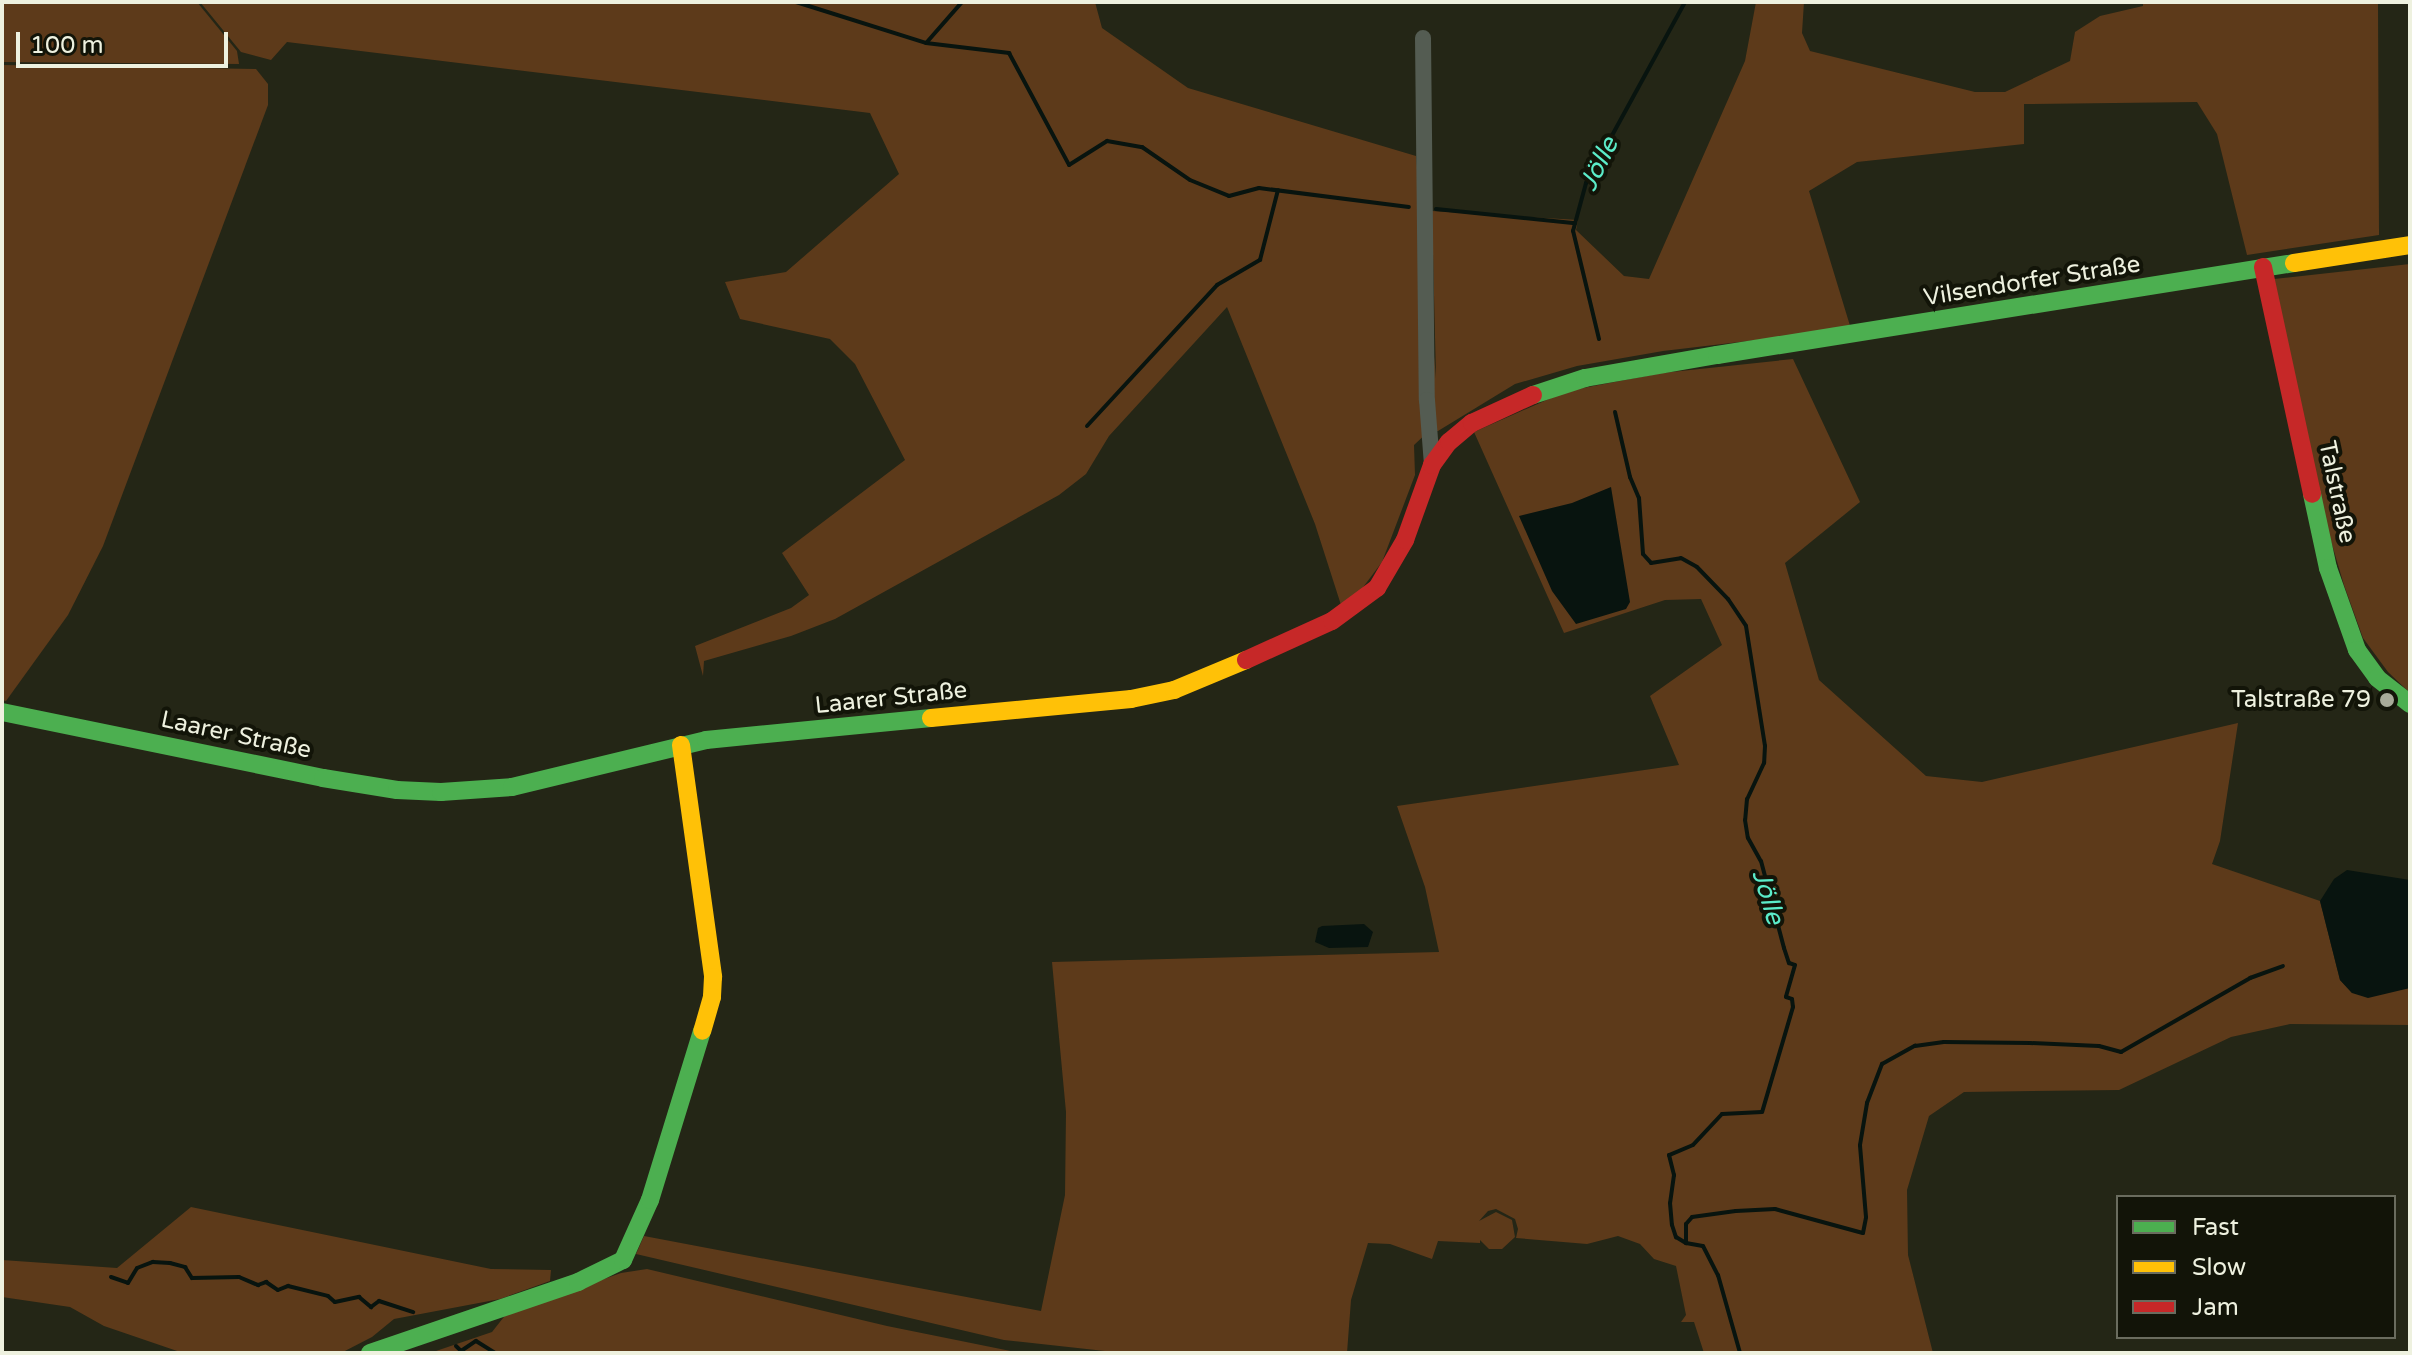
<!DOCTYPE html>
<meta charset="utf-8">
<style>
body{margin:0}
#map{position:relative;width:2412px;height:1355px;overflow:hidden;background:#242616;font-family:"Varela Round",sans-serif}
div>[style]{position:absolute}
.green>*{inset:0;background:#5d3a1a}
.water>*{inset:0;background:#08140f}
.stream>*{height:4px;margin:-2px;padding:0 2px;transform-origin:2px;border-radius:2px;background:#08140f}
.street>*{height:16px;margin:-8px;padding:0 8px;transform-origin:8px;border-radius:8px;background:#545c52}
.fast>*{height:18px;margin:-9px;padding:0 9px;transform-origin:9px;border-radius:9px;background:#4caf50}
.slow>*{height:18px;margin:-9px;padding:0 9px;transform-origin:9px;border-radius:9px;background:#ffc107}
.jam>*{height:18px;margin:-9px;padding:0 9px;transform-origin:9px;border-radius:9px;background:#c62828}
.dots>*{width:22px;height:22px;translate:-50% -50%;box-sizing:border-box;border:4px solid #121408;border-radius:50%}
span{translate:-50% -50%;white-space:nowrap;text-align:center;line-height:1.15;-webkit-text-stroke:8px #121408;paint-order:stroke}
.street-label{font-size:24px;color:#eef1df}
.poi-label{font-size:24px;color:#eef1df}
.right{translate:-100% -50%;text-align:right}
.water-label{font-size:26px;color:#5becc9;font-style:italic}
.frame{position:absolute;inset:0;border:4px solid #eef1df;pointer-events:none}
.legend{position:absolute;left:2116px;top:1195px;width:280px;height:144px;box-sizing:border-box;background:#121408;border:2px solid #6a6c5e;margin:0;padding:10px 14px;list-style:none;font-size:24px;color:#eef1df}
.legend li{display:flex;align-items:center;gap:16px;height:40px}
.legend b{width:40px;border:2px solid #6a6c5e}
.scale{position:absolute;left:16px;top:32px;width:212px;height:36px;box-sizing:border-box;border:4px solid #eef1df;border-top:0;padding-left:10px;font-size:24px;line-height:28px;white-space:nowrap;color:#eef1df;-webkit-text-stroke:6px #121408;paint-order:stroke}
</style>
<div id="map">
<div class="green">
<div style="clip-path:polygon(2px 2px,197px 2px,237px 51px,239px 64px,2px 62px)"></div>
<div style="clip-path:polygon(200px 2px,1095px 2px,1102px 28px,1188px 88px,1416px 156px,1436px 378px,1432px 211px,1578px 220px,1576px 230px,1624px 276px,1649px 279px,1745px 61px,1756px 2px,1804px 2px,1802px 33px,1810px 51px,1975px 92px,2005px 92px,2070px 61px,2075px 32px,2100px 16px,2143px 6px,2143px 2px,2378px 2px,2379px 235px,2247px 255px,2217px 134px,2197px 102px,2024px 104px,2024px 144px,1857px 162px,1809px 191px,1851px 329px,1663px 351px,1577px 366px,1515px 384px,1438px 431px,1429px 431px,1414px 445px,1415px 475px,1382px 562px,1361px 590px,1341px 605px,1315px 524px,1227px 307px,1109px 436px,1086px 474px,1059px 495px,835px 619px,791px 636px,704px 661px,703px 676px,695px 646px,791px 608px,809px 595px,782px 553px,905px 460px,855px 364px,830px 339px,740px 319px,725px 282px,786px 272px,899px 174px,870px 113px,287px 42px,271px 60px,241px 52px)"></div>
<div style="clip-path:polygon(2px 65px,256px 69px,268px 84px,268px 105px,103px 546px,68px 615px,6px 701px,2px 700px)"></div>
<div style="clip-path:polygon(2410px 264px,2410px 693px,2388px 672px,2363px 638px,2344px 585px,2328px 531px,2274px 279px)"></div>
<div style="clip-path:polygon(1793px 359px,1860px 502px,1785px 563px,1819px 680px,1926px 776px,1982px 782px,2238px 723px,2220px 841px,2212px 864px,2320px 901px,2340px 980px,2352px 993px,2410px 988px,2410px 1025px,2290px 1024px,2231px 1037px,2119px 1090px,1964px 1092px,1929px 1116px,1907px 1190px,1908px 1255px,1933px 1353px,1704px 1353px,1694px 1322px,1681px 1322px,1686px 1315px,1676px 1266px,1654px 1259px,1640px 1244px,1618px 1236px,1587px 1244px,1516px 1238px,1518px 1229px,1515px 1219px,1496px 1209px,1488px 1211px,1479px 1221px,1496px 1212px,1512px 1220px,1515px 1237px,1502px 1249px,1489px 1249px,1480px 1240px,1480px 1243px,1438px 1241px,1432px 1259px,1390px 1244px,1368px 1243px,1351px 1300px,1347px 1353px,1123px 1353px,1004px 1340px,636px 1254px,644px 1236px,1041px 1311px,1065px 1195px,1066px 1112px,1052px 962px,1439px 952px,1425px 887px,1397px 806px,1679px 765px,1650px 696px,1722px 645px,1701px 599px,1665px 600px,1564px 633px,1474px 432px,1567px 391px,1662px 373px)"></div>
<div style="clip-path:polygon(191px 1207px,491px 1269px,551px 1270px,550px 1281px,500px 1299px,394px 1319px,372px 1337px,341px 1353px,183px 1353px,104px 1326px,70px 1307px,2px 1297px,2px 1260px,117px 1268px)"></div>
<div style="clip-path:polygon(647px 1269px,887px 1326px,1020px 1353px,413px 1353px,436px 1351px,492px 1332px,507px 1313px,621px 1273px)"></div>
</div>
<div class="water">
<div style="clip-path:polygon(1611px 487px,1630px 602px,1626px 609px,1576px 624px,1552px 591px,1519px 516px,1572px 503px)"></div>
<div style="clip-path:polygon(2347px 870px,2410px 880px,2410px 988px,2368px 998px,2352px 993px,2340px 980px,2320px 901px,2334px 879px)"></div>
<div style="clip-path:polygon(1364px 924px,1373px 932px,1368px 947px,1329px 948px,1315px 942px,1318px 928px,1322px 926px)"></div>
</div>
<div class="stream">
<div style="left:796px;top:2px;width:136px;rotate:17.5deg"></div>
<div style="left:926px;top:43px;width:84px;rotate:6.9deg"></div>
<div style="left:1009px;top:53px;width:127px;rotate:61.8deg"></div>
<div style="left:1069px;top:165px;width:45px;rotate:-32.3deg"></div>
<div style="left:1107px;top:141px;width:36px;rotate:10deg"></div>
<div style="left:1142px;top:147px;width:58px;rotate:34.5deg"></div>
<div style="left:1190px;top:180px;width:42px;rotate:22.3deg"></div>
<div style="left:1229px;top:196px;width:31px;rotate:-15deg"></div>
<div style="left:1259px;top:188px;width:151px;rotate:7.2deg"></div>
<div style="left:927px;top:42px;width:53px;rotate:-48.8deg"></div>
<div style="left:1436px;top:209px;width:140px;rotate:5.8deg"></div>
<div style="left:1599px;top:339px;width:111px;rotate:-103.5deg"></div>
<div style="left:1573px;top:231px;width:50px;rotate:-74.8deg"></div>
<div style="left:1586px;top:183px;width:206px;rotate:-61.3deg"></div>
<div style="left:1615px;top:412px;width:67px;rotate:77deg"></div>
<div style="left:1630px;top:477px;width:23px;rotate:67deg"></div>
<div style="left:1639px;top:498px;width:56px;rotate:85.9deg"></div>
<div style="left:1643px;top:554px;width:12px;rotate:48deg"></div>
<div style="left:1651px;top:563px;width:30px;rotate:-9deg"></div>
<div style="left:1681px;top:558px;width:18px;rotate:29deg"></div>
<div style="left:1697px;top:567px;width:45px;rotate:45.9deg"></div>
<div style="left:1728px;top:599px;width:32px;rotate:56deg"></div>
<div style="left:1746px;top:626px;width:121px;rotate:81deg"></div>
<div style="left:1765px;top:746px;width:17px;rotate:93deg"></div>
<div style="left:1764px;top:763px;width:40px;rotate:115deg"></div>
<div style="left:1747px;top:799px;width:21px;rotate:95deg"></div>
<div style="left:1745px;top:820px;width:18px;rotate:81deg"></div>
<div style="left:1748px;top:838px;width:26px;rotate:61deg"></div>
<div style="left:1761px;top:861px;width:90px;rotate:75.2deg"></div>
<div style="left:1784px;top:948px;width:16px;rotate:72deg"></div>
<div style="left:1789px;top:963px;width:6px;rotate:18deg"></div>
<div style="left:1795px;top:965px;width:33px;rotate:106deg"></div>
<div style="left:1786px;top:997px;width:6px;rotate:18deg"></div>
<div style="left:1792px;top:999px;width:8px;rotate:83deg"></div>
<div style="left:1793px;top:1007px;width:109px;rotate:106.4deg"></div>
<div style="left:1762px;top:1112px;width:40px;rotate:177.1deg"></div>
<div style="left:1722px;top:1114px;width:42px;rotate:133.1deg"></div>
<div style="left:1693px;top:1145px;width:26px;rotate:157deg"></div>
<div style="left:1669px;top:1155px;width:21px;rotate:76deg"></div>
<div style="left:1674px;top:1175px;width:28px;rotate:98deg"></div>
<div style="left:1670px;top:1203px;width:22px;rotate:85deg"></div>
<div style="left:1672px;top:1225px;width:13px;rotate:72deg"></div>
<div style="left:1676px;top:1237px;width:12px;rotate:31deg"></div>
<div style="left:1686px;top:1243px;width:17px;rotate:10deg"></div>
<div style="left:1703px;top:1246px;width:33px;rotate:63deg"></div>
<div style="left:1718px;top:1275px;width:81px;rotate:74.2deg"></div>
<div style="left:1087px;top:426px;width:192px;rotate:-47.3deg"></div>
<div style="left:1217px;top:285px;width:50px;rotate:-30.2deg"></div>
<div style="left:1260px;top:260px;width:72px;rotate:-75.6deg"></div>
<div style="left:1686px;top:1243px;width:19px;rotate:-90deg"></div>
<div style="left:1686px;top:1224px;width:9px;rotate:-49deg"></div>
<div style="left:1692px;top:1217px;width:44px;rotate:-7.8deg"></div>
<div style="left:1736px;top:1211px;width:39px;rotate:-3deg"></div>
<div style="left:1775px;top:1209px;width:91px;rotate:15.3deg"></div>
<div style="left:1863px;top:1233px;width:16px;rotate:-79deg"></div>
<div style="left:1866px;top:1217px;width:72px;rotate:-94.8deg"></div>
<div style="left:1860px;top:1145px;width:43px;rotate:-80.5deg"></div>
<div style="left:1867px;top:1103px;width:42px;rotate:-69deg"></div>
<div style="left:1882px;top:1064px;width:38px;rotate:-29deg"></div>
<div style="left:1915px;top:1046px;width:29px;rotate:-8deg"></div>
<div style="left:1944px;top:1042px;width:86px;rotate:0.7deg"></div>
<div style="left:2030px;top:1043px;width:69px;rotate:2.5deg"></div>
<div style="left:2099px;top:1046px;width:23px;rotate:15deg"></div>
<div style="left:2121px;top:1052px;width:149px;rotate:-29.8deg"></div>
<div style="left:2250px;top:978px;width:35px;rotate:-20deg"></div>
<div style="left:111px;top:1277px;width:18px;rotate:19deg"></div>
<div style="left:128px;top:1283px;width:17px;rotate:-59deg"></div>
<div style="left:137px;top:1268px;width:17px;rotate:-21deg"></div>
<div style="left:153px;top:1262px;width:17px;rotate:3deg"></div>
<div style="left:170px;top:1263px;width:16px;rotate:15deg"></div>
<div style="left:185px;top:1267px;width:13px;rotate:58deg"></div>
<div style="left:192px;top:1278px;width:47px;rotate:-1.2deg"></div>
<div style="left:239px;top:1277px;width:21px;rotate:23deg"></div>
<div style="left:258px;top:1285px;width:9px;rotate:-21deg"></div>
<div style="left:266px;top:1282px;width:14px;rotate:34deg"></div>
<div style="left:278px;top:1290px;width:11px;rotate:-22deg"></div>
<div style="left:288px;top:1286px;width:41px;rotate:14deg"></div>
<div style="left:328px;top:1296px;width:9px;rotate:41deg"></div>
<div style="left:335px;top:1302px;width:25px;rotate:-12deg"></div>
<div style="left:359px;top:1297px;width:16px;rotate:40deg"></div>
<div style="left:371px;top:1307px;width:10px;rotate:-37deg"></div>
<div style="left:379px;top:1301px;width:36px;rotate:18deg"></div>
<div style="left:456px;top:1346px;width:7px;rotate:45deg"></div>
<div style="left:461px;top:1351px;width:18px;rotate:-34deg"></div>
<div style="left:476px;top:1341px;width:22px;rotate:32deg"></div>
</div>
<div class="street">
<div style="left:1423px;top:38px;width:362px;rotate:89.4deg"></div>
<div style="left:1427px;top:400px;width:65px;rotate:85.6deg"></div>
</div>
<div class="fast">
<div style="left:1533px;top:395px;width:55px;rotate:-18.1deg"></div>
<div style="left:1585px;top:378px;width:134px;rotate:-9.9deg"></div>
<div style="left:1717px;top:355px;width:584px;rotate:-9.06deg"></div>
<div style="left:2312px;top:494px;width:76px;rotate:77.8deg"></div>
<div style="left:2328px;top:568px;width:87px;rotate:70.5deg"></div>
<div style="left:2357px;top:650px;width:34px;rotate:54deg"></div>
<div style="left:2377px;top:678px;width:42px;rotate:38.2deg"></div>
<div style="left:2px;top:712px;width:328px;rotate:11.6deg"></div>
<div style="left:323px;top:778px;width:75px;rotate:9.2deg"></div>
<div style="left:397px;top:790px;width:44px;rotate:2.6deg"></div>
<div style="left:441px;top:792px;width:71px;rotate:-4deg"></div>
<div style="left:512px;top:787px;width:200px;rotate:-13.6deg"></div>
<div style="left:706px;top:740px;width:226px;rotate:-5.6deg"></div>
<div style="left:370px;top:1353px;width:220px;rotate:-18.8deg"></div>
<div style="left:578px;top:1282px;width:50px;rotate:-26.1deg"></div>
<div style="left:623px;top:1260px;width:66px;rotate:-65.8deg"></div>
<div style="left:650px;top:1200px;width:177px;rotate:-72.9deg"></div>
</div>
<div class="slow">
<div style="left:2294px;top:263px;width:117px;rotate:-8.8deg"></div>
<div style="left:931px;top:718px;width:201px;rotate:-5.4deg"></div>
<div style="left:1131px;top:699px;width:44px;rotate:-11.8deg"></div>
<div style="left:1174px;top:690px;width:78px;rotate:-22.6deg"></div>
<div style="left:681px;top:745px;width:234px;rotate:82.1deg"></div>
<div style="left:713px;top:977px;width:20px;rotate:93deg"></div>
<div style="left:712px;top:997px;width:35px;rotate:106deg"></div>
</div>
<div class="jam">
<div style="left:2263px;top:267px;width:232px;rotate:77.8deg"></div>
<div style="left:1246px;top:660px;width:94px;rotate:-24.4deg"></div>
<div style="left:1332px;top:621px;width:56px;rotate:-36.3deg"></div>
<div style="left:1377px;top:588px;width:56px;rotate:-59.7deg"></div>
<div style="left:1405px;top:540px;width:80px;rotate:-70.2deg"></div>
<div style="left:1432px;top:465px;width:29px;rotate:-54deg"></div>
<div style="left:1449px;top:442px;width:30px;rotate:-40deg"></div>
<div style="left:1472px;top:423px;width:67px;rotate:-24.7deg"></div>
</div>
<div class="dots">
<div style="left:2387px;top:700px;background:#a7aa99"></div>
</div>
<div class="street-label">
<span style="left:2032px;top:281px;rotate:-9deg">Vilsendorfer Straße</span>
<span style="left:2337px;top:492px;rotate:78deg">Talstraße</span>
<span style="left:891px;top:698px;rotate:-6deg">Laarer Straße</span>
<span style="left:236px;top:735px;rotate:12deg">Laarer Straße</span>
</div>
<div class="poi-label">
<span class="right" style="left:2371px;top:700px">Talstraße 79</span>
</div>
<div class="water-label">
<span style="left:1599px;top:164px;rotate:-64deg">Jölle</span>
<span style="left:1768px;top:897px;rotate:73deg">Jölle</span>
</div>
<div class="frame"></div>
<ul class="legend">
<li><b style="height:10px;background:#4caf50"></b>Fast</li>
<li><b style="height:10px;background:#ffc107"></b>Slow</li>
<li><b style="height:10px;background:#c62828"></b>Jam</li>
</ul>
<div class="scale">100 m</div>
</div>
